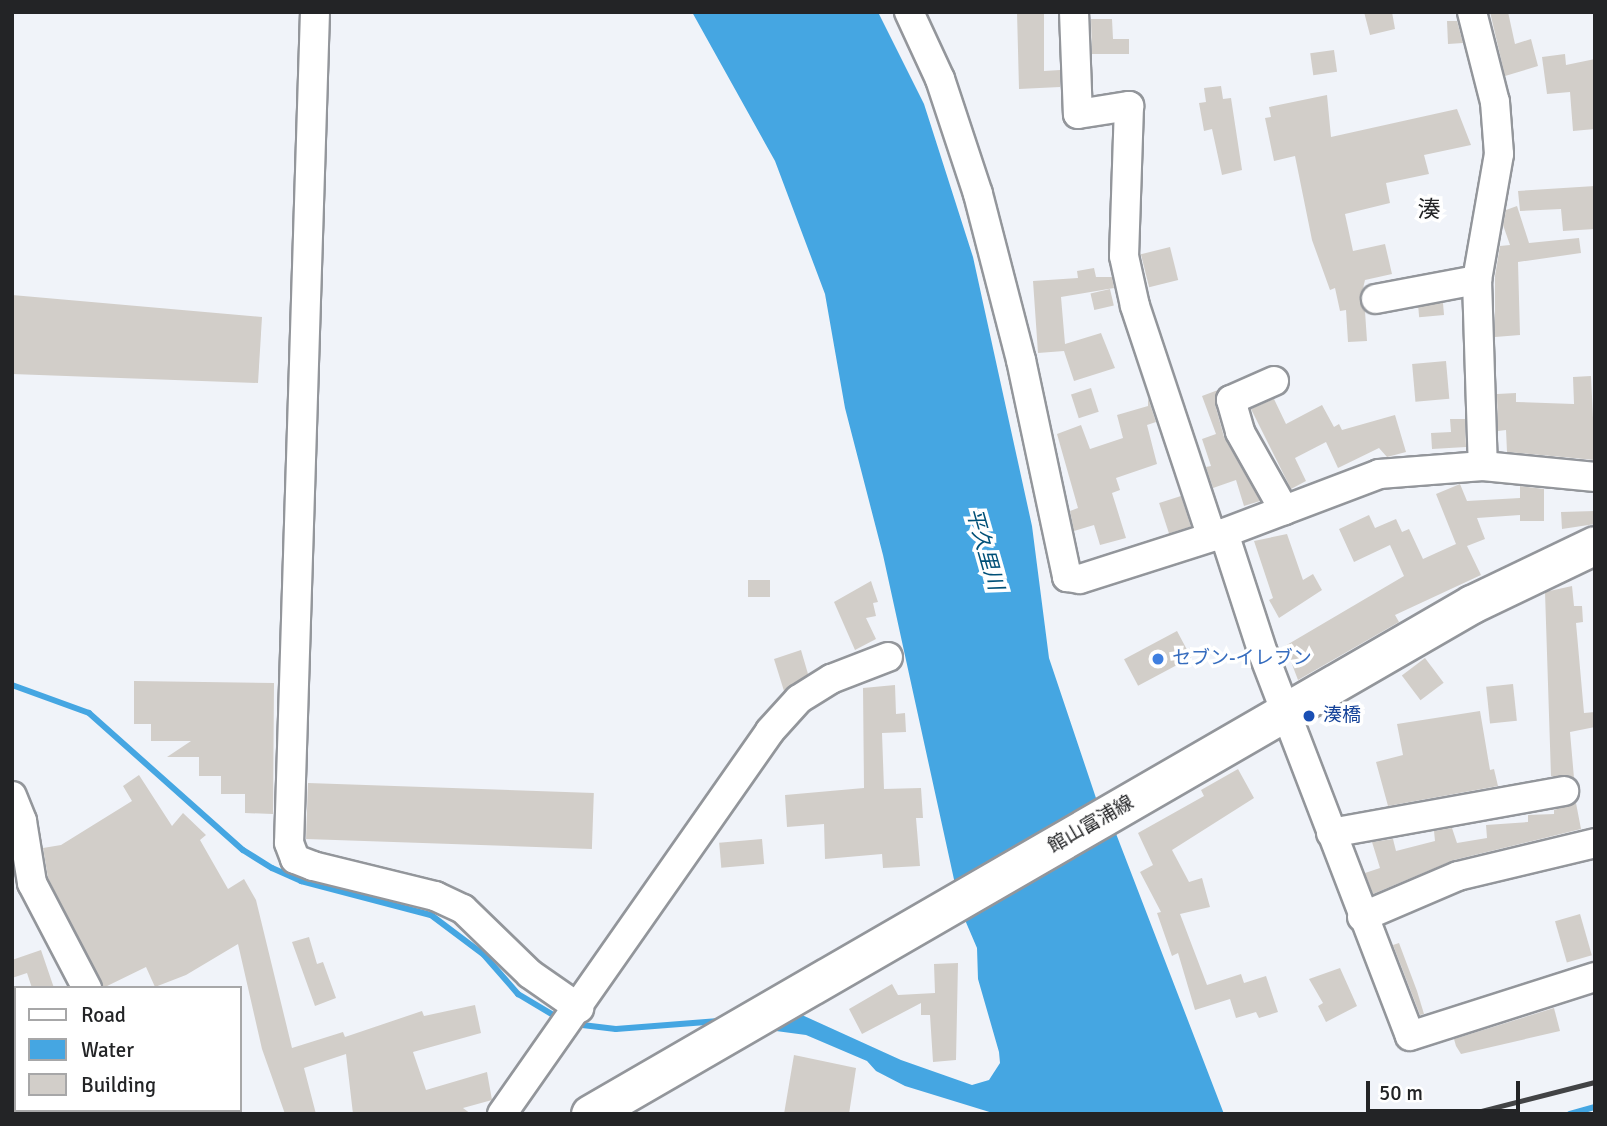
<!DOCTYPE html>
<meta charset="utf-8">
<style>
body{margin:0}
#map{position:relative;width:1607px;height:1126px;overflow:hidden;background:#f0f3f9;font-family:Signika,"Noto Sans JP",sans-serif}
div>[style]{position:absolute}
.water>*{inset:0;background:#45a6e2}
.stream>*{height:6px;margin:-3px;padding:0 3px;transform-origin:3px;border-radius:3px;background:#45a6e2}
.building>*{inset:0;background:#d2cec9;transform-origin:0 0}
.roads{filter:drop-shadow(2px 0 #93969b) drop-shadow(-2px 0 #93969b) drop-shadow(0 2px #93969b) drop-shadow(0 -2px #93969b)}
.minor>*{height:28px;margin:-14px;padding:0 14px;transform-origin:14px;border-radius:14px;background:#fff}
.major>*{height:37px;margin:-18.5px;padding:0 18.5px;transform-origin:18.5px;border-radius:18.5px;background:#fff}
.rail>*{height:5px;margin:-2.5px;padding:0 2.5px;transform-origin:2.5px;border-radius:2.5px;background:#424345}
.dots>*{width:19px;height:19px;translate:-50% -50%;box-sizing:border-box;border:4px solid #fff;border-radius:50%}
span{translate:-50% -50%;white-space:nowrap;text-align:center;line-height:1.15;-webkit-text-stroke:7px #fff;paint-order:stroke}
.shop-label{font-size:19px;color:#366cbe}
.left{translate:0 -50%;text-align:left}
.transit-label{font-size:19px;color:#164399}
.street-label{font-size:19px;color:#232426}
.water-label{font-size:21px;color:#005077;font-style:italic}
.quarter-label{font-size:23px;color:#232426}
.frame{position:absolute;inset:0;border:14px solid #232426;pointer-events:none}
.legend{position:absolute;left:14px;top:986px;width:228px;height:126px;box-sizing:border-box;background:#fff;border:2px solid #a7a7a8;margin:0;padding:9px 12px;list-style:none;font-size:21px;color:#232426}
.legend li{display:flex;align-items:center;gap:14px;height:35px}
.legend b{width:35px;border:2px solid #a7a7a8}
.scale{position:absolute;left:1366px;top:1081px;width:154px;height:32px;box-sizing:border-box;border:4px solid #232426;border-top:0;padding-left:9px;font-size:21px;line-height:24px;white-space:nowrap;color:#232426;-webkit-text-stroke:5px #fff;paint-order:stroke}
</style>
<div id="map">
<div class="water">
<div style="clip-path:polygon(692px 12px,878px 12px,924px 104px,973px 257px,1032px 526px,1049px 658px,1097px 801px,955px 884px,883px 555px,845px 408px,825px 294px,775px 161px)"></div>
<div style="clip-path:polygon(1115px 831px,1224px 1114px,996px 1114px,905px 1086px,876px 1071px,867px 1061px,806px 1035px,776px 1031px,802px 1015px,901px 1060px,972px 1085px,989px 1080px,1000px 1063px,999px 1052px,978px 979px,977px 948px,965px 920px)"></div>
</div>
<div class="stream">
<div style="left:12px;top:685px;width:82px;rotate:20deg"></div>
<div style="left:89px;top:713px;width:206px;rotate:41.7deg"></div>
<div style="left:243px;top:850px;width:34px;rotate:32deg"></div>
<div style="left:272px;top:868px;width:32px;rotate:24deg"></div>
<div style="left:301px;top:881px;width:134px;rotate:14.7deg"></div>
<div style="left:431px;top:915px;width:66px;rotate:37deg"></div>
<div style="left:484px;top:955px;width:52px;rotate:48.9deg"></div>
<div style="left:518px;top:994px;width:49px;rotate:30.8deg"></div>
<div style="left:574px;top:1024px;width:42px;rotate:6.8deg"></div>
<div style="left:616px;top:1029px;width:103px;rotate:-4.4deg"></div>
<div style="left:1570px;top:1114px;width:26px;rotate:-16deg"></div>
</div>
<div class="building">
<div style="clip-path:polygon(1017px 12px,1044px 12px,1044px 71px,1060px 70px,1060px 87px,1019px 89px)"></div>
<div style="clip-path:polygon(1364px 12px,1392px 12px,1395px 29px,1370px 35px)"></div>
<div style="clip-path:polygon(1490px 12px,1508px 12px,1515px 44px,1531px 39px,1538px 66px,1505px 76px)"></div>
<div style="clip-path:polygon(1091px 19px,1112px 19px,1113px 39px,1129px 39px,1129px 54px,1092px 54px)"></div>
<div style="clip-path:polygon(1447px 21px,1457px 21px,1463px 43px,1448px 44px)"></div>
<div style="left:1334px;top:50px;width:22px;height:24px;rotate:82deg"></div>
<div style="clip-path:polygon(1565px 54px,1566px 65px,1595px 59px,1595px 129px,1573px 131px,1570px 92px,1547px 94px,1542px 57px)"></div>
<div style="clip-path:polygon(1221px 86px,1223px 99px,1231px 98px,1242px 170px,1222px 175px,1212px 129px,1204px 131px,1199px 103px,1206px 102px,1204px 88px)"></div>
<div style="clip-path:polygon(1327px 95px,1331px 137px,1457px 109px,1471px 145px,1424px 155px,1429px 174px,1386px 183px,1390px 203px,1345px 214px,1353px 251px,1385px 244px,1392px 274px,1365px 280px,1360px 301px,1365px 311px,1367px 341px,1348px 342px,1346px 310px,1340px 311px,1335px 288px,1330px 290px,1312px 240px,1295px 156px,1274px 161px,1265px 118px,1271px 117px,1269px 107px)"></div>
<div style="clip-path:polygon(1595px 186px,1595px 229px,1563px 231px,1561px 209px,1520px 211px,1518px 191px)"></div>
<div style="clip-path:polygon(1517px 206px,1529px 243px,1579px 238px,1581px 253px,1518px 262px,1520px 335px,1495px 337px,1495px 276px,1500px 246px,1510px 245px,1503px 225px,1506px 210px)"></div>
<div style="left:1170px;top:247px;width:34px;height:30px;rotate:76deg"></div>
<div style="clip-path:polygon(1094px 268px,1096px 277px,1112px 277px,1114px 288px,1061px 297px,1065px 344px,1101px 333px,1115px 368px,1074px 381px,1064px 351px,1038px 353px,1033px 281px,1078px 278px,1077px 271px)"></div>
<div style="left:1110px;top:289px;width:17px;height:20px;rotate:77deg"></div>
<div style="clip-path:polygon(12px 295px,262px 317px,258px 383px,12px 374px)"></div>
<div style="left:1443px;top:303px;width:12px;height:25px;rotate:85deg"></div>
<div style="left:1446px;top:361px;width:38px;height:34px;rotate:85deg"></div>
<div style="clip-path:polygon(1591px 376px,1595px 460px,1507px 452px,1506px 430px,1498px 431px,1497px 394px,1516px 393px,1516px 402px,1574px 404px,1573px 377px)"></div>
<div style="left:1091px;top:388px;width:25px;height:21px;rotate:72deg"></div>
<div style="clip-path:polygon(1218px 390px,1215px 404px,1224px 437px,1260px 501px,1244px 506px,1236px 480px,1213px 488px,1206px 467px,1211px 466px,1202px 439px,1216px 434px,1202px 396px)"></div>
<div style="clip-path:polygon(1148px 398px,1156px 422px,1147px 425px,1157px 464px,1116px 478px,1120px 490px,1112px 493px,1126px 538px,1100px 545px,1094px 525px,1074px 531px,1070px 511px,1078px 508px,1057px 434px,1081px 425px,1090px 449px,1123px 438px,1117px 415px,1148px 406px)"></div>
<div style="clip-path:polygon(1274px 399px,1286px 424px,1322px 405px,1334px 427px,1339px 424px,1342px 430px,1395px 415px,1406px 452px,1387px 457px,1379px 448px,1338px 468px,1326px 442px,1295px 458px,1306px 481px,1291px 489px,1251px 409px)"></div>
<div style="clip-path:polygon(1450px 419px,1465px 419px,1466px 447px,1432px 449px,1431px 433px,1451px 432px)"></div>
<div style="clip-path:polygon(1460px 484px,1467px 501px,1520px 498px,1520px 486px,1544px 489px,1544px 521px,1520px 521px,1520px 515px,1477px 518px,1485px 539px,1467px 546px,1481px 575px,1395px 615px,1399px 622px,1298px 680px,1285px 646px,1404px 576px,1390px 545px,1354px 562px,1339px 529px,1369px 515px,1375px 528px,1396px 519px,1402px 532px,1409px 529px,1423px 559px,1456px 544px,1436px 494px)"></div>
<div style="left:1181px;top:496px;width:32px;height:23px;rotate:72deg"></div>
<div style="clip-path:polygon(1595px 511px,1595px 524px,1562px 529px,1561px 512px)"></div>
<div style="clip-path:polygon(1287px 534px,1303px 580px,1313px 574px,1322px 590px,1279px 618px,1269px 600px,1273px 598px,1254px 541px)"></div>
<div style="left:748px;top:580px;width:22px;height:17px"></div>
<div style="clip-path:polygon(871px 581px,878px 602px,873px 603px,876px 616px,866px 618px,876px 639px,855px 650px,834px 602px)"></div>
<div style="clip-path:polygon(1572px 586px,1574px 606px,1582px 606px,1583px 622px,1576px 623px,1584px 713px,1595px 712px,1595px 727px,1570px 732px,1574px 778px,1551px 776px,1545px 592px)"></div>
<div style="left:1177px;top:631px;width:30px;height:60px;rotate:62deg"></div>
<div style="clip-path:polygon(801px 650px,808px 674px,784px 691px,774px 659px)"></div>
<div style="left:1425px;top:658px;width:31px;height:29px;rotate:53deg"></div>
<div style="clip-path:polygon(134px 681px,274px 683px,273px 814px,245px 813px,245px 794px,221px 794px,221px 776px,199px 776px,199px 757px,167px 757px,191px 741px,151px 741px,151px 724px,134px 724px)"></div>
<div style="left:1513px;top:684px;width:37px;height:27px;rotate:84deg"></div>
<div style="clip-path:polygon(895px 685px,896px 714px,905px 713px,906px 732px,882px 733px,884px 789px,921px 788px,923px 818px,916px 818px,920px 866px,883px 868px,882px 854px,825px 859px,824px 824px,787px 827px,785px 795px,864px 788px,863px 688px)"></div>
<div style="clip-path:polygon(1480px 711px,1490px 770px,1494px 769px,1498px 786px,1388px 806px,1376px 762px,1403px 755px,1397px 724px)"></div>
<div style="clip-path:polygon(1238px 769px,1254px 798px,1172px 850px,1189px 882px,1202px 878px,1210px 907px,1180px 914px,1207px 985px,1241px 974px,1244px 983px,1266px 976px,1278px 1012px,1259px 1018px,1256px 1012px,1236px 1018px,1230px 999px,1195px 1010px,1178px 953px,1172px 956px,1157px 913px,1161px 912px,1140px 872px,1153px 865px,1138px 833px,1204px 796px,1201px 790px)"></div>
<div style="clip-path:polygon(139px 775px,172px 826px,183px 813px,206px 835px,200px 840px,228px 889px,244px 879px,256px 900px,292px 1048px,343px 1032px,345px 1037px,422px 1011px,424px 1016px,475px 1005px,481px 1033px,413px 1052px,426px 1090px,487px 1072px,492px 1100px,463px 1108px,471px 1114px,353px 1114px,346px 1054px,304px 1068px,316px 1114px,285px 1114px,262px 1049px,238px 944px,186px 975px,155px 987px,146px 967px,103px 988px,48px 878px,43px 848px,61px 845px,132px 801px,123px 786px)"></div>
<div style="left:308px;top:783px;width:286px;height:56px;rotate:2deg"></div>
<div style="clip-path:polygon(1576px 803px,1581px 829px,1454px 860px,1373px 894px,1365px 873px,1380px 868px,1372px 842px,1393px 839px,1396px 851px,1435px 841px,1434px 831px,1452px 828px,1457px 843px,1487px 838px,1486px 825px,1528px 822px,1528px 815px,1554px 814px,1554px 810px)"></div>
<div style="left:762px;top:839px;width:25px;height:43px;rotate:85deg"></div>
<div style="left:1580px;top:914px;width:43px;height:26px;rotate:74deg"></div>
<div style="clip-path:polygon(309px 937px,317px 964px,323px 962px,336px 998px,315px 1006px,292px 942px)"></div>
<div style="clip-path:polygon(1399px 943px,1417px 991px,1424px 1014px,1420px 1015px,1393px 945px)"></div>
<div style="clip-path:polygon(41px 950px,54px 988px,32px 988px,27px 973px,12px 978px,12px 960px)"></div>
<div style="clip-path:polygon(958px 963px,956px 1060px,933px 1062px,930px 1015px,921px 1015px,921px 1003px,862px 1034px,849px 1009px,892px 984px,898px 995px,935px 993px,934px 964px)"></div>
<div style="clip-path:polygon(1340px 968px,1357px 1006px,1326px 1022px,1318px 1006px,1323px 1003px,1309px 979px)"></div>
<div style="clip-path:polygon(1554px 1008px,1560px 1031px,1461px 1054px,1456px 1046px,1454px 1039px)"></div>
<div style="clip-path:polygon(794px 1055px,856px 1068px,849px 1114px,784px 1114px)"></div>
</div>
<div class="roads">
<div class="minor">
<div style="left:315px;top:12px;width:831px;rotate:91.79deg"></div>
<div style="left:289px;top:843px;width:17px;rotate:69deg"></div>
<div style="left:295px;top:859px;width:19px;rotate:21deg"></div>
<div style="left:313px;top:866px;width:126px;rotate:13.8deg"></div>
<div style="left:435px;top:896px;width:31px;rotate:25deg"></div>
<div style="left:463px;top:909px;width:93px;rotate:44.1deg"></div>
<div style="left:530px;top:974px;width:60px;rotate:34.8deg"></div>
<div style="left:909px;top:12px;width:74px;rotate:65.2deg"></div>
<div style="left:940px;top:79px;width:121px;rotate:71.7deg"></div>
<div style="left:978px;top:194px;width:171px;rotate:75.5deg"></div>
<div style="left:1021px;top:360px;width:222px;rotate:78deg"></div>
<div style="left:1067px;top:577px;width:13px;rotate:9deg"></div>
<div style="left:1080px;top:579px;width:151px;rotate:-17.7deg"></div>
<div style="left:1224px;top:533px;width:166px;rotate:-20.8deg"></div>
<div style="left:1379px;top:474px;width:104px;rotate:-4.4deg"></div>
<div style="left:1483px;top:466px;width:113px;rotate:5.6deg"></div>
<div style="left:1074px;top:12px;width:102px;rotate:87.8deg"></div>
<div style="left:1078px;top:114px;width:52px;rotate:-8.9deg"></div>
<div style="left:1129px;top:106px;width:150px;rotate:91.9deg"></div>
<div style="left:1124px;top:256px;width:51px;rotate:77.6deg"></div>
<div style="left:1135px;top:306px;width:243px;rotate:71.6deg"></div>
<div style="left:1472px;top:12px;width:93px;rotate:75.7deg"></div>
<div style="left:1495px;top:102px;width:52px;rotate:85.6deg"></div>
<div style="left:1499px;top:154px;width:128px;rotate:99.9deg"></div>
<div style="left:1477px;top:280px;width:186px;rotate:88.2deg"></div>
<div style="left:1376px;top:299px;width:103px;rotate:-10.7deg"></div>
<div style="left:1274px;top:381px;width:47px;rotate:156.2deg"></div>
<div style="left:1231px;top:400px;width:33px;rotate:74deg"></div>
<div style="left:1240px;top:432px;width:90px;rotate:60.6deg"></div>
<div style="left:1224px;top:533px;width:126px;rotate:72deg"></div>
<div style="left:1263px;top:653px;width:410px;rotate:69deg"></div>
<div style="left:1410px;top:1036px;width:194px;rotate:-17.7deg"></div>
<div style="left:12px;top:796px;width:27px;rotate:68deg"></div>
<div style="left:22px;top:821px;width:63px;rotate:80.8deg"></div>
<div style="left:32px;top:883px;width:119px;rotate:62.4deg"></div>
<div style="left:1331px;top:833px;width:237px;rotate:-10.2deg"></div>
<div style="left:1362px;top:917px;width:104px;rotate:-23.1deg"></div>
<div style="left:1458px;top:876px;width:141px;rotate:-13.5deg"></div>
<div style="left:139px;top:1110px;width:4px;rotate:76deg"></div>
<div style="left:502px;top:1114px;width:467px;rotate:-55deg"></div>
<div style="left:770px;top:731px;width:43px;rotate:-47.8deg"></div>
<div style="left:799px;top:699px;width:38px;rotate:-32deg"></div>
<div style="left:831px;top:679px;width:61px;rotate:-21.1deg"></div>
</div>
<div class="major">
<div style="left:590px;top:1114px;width:1019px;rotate:-30.04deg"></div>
<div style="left:1472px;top:604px;width:136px;rotate:-25.6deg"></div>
</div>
</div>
<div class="rail">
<div style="left:1469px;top:1114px;width:130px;rotate:-14.3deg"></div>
</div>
<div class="dots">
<div style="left:1158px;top:659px;background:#3f7fe0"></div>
<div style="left:1309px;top:716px;background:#1a4fb4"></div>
</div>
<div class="shop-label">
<span class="left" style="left:1172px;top:659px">セブン-イレブン</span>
</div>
<div class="transit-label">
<span class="left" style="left:1323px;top:716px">湊橋</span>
</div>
<div class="street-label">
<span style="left:1091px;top:825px;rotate:-30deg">館山富浦線</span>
</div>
<div class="water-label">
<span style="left:985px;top:549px;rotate:74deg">平久里川</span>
</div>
<div class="quarter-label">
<span style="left:1429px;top:210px">湊</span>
</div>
<div class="frame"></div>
<ul class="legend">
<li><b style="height:9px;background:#fff"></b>Road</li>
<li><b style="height:19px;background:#45a6e2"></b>Water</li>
<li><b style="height:19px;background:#d2cec9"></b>Building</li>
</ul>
<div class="scale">50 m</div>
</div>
